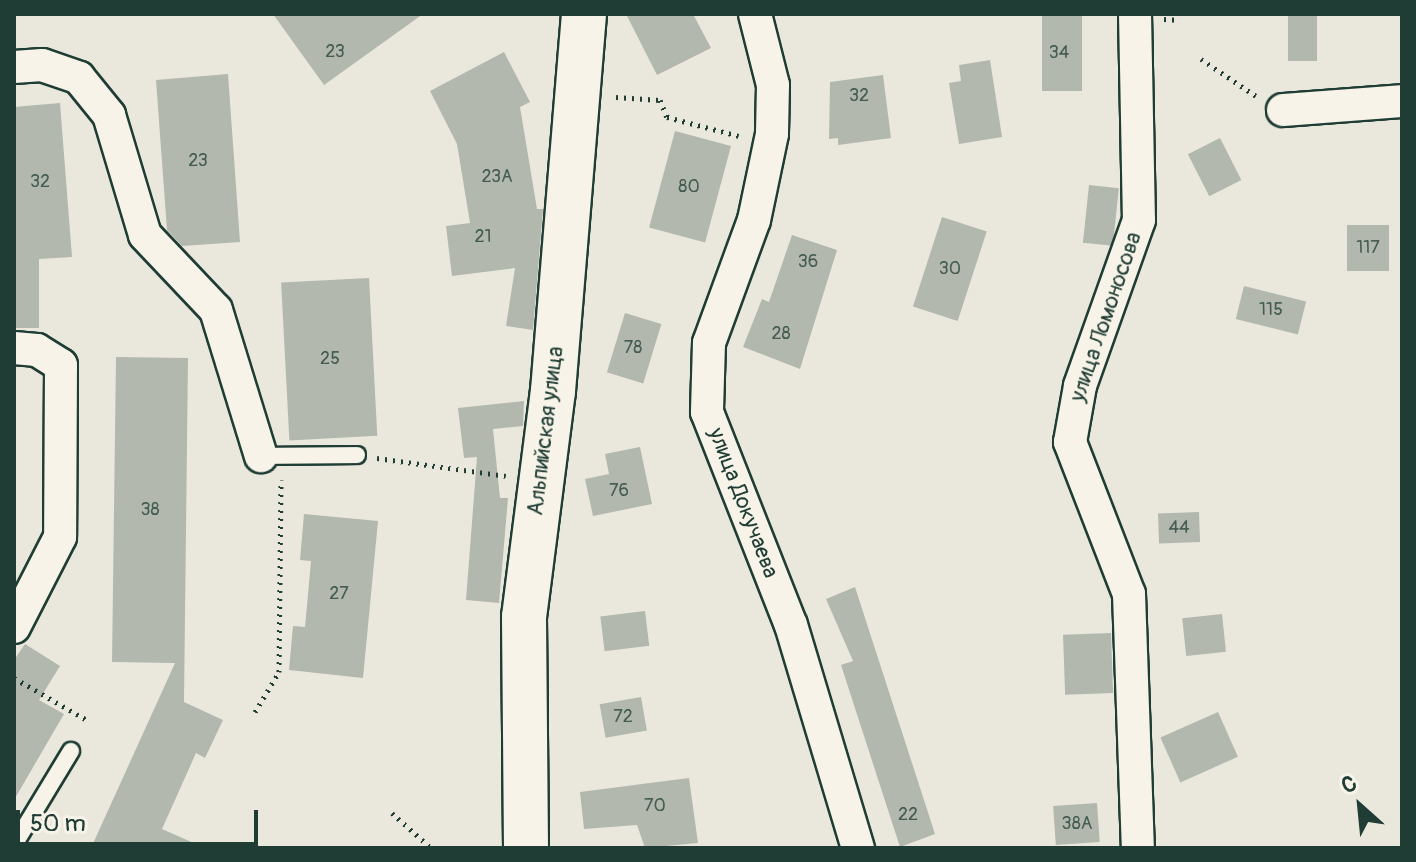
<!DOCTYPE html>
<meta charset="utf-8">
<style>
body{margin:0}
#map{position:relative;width:1416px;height:862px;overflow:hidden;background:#eae8dd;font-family:Pangolin,sans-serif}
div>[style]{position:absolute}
.building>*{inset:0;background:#b2b8ae;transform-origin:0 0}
.path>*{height:5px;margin-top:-2.5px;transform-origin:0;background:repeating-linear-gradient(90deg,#1f3d34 0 2px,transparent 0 8px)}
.roads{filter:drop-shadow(2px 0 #1f3d34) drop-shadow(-2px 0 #1f3d34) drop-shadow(0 2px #1f3d34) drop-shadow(0 -2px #1f3d34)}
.lane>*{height:16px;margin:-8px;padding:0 8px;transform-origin:8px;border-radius:8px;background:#f7f3e8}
.street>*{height:32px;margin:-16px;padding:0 16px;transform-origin:16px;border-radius:16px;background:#f7f3e8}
.secondary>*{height:44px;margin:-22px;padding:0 22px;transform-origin:22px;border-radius:22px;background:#f7f3e8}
span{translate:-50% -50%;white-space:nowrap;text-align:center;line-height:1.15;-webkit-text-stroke:6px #f7f3e8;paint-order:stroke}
.number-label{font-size:18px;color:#445c52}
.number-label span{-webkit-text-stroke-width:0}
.street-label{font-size:22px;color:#1f3d34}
.frame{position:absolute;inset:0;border:16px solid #1f3d34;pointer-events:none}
.north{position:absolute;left:1320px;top:766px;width:80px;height:80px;-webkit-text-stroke:6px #f7f3e8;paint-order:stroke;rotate:333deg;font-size:22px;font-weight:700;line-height:32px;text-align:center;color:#1f3d34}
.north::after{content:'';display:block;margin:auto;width:28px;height:36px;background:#1f3d34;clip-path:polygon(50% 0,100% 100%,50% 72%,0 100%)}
.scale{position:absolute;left:16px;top:810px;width:242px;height:36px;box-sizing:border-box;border:4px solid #1f3d34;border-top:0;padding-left:10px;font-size:24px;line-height:28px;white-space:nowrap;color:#1f3d34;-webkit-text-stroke:6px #f7f3e8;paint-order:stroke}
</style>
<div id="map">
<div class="building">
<div style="clip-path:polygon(273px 14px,423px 14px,324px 85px)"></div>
<div style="clip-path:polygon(626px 14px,693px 14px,711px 48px,657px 75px)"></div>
<div style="left:1042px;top:14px;width:40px;height:77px"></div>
<div style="left:1288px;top:14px;width:29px;height:47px"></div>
<div style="clip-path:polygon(504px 52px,530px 102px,520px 107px,537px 209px,543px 209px,533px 330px,506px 326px,515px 268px,452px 276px,446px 226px,470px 223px,457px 144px,430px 91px)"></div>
<div style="clip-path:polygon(990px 60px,1002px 137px,959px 144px,949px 83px,961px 81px,959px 65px)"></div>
<div style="clip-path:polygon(228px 74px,240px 242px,182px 246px,167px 230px,156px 80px)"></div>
<div style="clip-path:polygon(883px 75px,891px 138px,838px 145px,838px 138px,829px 139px,830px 82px)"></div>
<div style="clip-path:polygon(60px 103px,72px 257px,39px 259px,39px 328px,14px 328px,14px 107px)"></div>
<div style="left:675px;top:131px;width:58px;height:100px;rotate:15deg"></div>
<div style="left:1220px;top:138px;width:47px;height:36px;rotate:63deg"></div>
<div style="left:1089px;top:185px;width:30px;height:58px;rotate:6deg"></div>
<div style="left:942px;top:217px;width:47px;height:94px;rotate:18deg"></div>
<div style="left:1347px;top:225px;width:42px;height:46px"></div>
<div style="clip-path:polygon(792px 235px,837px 250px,800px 369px,743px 347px,762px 299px,769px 302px)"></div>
<div style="left:369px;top:278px;width:158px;height:88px;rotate:87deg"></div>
<div style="left:1244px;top:286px;width:64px;height:34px;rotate:14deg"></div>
<div style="left:625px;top:313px;width:38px;height:62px;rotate:17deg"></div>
<div style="clip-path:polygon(116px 357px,188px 358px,184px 702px,223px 720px,205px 758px,196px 753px,162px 829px,205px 848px,91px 848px,175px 663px,112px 662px)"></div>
<div style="clip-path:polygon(524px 401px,523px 426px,493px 429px,500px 498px,508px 498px,499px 603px,466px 600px,477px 457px,464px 458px,458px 408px)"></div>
<div style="clip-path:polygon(640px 447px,652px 504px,593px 516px,585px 479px,609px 474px,605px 454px)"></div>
<div style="left:1199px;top:512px;width:30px;height:41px;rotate:88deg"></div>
<div style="clip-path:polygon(304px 514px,378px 521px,363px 678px,289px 670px,293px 626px,305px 627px,311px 561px,300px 560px)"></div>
<div style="clip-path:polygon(855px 587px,935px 834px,900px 847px,841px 665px,853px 661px,826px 599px)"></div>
<div style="left:645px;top:611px;width:35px;height:45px;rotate:83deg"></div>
<div style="left:1222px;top:614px;width:38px;height:40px;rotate:84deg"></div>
<div style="left:1111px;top:633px;width:60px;height:48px;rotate:88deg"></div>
<div style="clip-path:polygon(25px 644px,60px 666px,39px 700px,64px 714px,14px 800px,14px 660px)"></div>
<div style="left:641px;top:697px;width:34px;height:42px;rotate:80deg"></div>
<div style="left:1218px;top:712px;width:49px;height:63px;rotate:66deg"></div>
<div style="clip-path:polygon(689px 778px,698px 843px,645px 848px,637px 825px,584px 829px,580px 792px)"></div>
<div style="left:1097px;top:803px;width:39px;height:44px;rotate:86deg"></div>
</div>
<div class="path">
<div style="left:1164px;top:19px;width:16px;rotate:4deg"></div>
<div style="left:1201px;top:59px;width:66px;rotate:33.9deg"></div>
<div style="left:616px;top:97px;width:44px;rotate:3.9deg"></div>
<div style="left:660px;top:100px;width:18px;rotate:68deg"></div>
<div style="left:667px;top:117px;width:74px;rotate:14.8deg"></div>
<div style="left:377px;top:458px;width:130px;rotate:7.9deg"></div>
<div style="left:14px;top:678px;width:84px;rotate:29.9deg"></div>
<div style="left:255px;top:712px;width:47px;rotate:-59deg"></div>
<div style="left:279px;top:672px;width:192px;rotate:-89.4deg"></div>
<div style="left:392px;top:813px;width:52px;rotate:41.9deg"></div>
</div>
<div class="roads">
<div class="lane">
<div style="left:261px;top:456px;width:96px;rotate:-0.6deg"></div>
<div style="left:14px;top:845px;width:110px;rotate:-58.8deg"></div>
</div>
<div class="street">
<div style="left:755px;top:14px;width:73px;rotate:75.8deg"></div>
<div style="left:773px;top:85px;width:49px;rotate:91.2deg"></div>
<div style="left:772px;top:134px;width:88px;rotate:101.8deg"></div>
<div style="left:754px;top:220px;width:131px;rotate:110.1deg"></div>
<div style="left:709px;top:343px;width:69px;rotate:91.7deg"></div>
<div style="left:707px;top:412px;width:229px;rotate:68.5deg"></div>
<div style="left:791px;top:625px;width:233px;rotate:73.3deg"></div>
<div style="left:1135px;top:14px;width:206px;rotate:88.9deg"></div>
<div style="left:1139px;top:220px;width:176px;rotate:109.6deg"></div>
<div style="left:1080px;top:386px;width:57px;rotate:100.1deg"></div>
<div style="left:1070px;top:442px;width:163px;rotate:68.8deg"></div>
<div style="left:1129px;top:594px;width:254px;rotate:88deg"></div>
<div style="left:14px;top:67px;width:28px;rotate:-4deg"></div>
<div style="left:42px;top:65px;width:39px;rotate:19deg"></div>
<div style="left:79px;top:78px;width:48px;rotate:51deg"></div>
<div style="left:109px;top:115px;width:125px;rotate:73.3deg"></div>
<div style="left:145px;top:235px;width:103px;rotate:46.6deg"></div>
<div style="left:216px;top:310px;width:153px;rotate:72.9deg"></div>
<div style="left:1283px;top:110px;width:119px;rotate:-4.3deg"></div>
<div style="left:14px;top:348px;width:23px;rotate:5deg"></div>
<div style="left:37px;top:350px;width:28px;rotate:32deg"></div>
<div style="left:61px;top:365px;width:172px;rotate:90.3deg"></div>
<div style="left:60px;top:537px;width:101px;rotate:117.1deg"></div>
</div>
<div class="secondary">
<div style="left:526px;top:848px;width:231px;rotate:-90.5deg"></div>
<div style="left:524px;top:617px;width:228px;rotate:-82.7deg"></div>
<div style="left:553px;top:391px;width:378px;rotate:-85.3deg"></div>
</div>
</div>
<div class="number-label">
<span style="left:335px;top:52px">23</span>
<span style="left:1059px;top:53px">34</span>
<span style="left:859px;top:96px">32</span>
<span style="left:198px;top:161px">23</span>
<span style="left:497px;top:177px">23А</span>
<span style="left:40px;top:182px">32</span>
<span style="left:689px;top:187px">80</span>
<span style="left:483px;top:237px">21</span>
<span style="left:1368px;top:248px">117</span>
<span style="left:808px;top:262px">36</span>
<span style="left:950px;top:269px">30</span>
<span style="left:1271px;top:310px">115</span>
<span style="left:781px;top:334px">28</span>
<span style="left:633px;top:348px">78</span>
<span style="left:330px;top:359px">25</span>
<span style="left:619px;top:491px">76</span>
<span style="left:150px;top:510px">38</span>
<span style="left:1179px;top:528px">44</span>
<span style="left:339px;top:594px">27</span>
<span style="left:623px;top:717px">72</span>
<span style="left:655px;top:806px">70</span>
<span style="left:908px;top:815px">22</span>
<span style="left:1077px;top:824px">38А</span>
</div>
<div class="street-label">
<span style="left:1106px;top:317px;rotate:-71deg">улица Ломоносова</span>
<span style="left:546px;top:431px;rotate:-83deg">Альпийская улица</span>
<span style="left:743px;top:503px;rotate:69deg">улица Докучаева</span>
</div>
<div class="frame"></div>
<div class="north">С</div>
<div class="scale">50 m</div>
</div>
